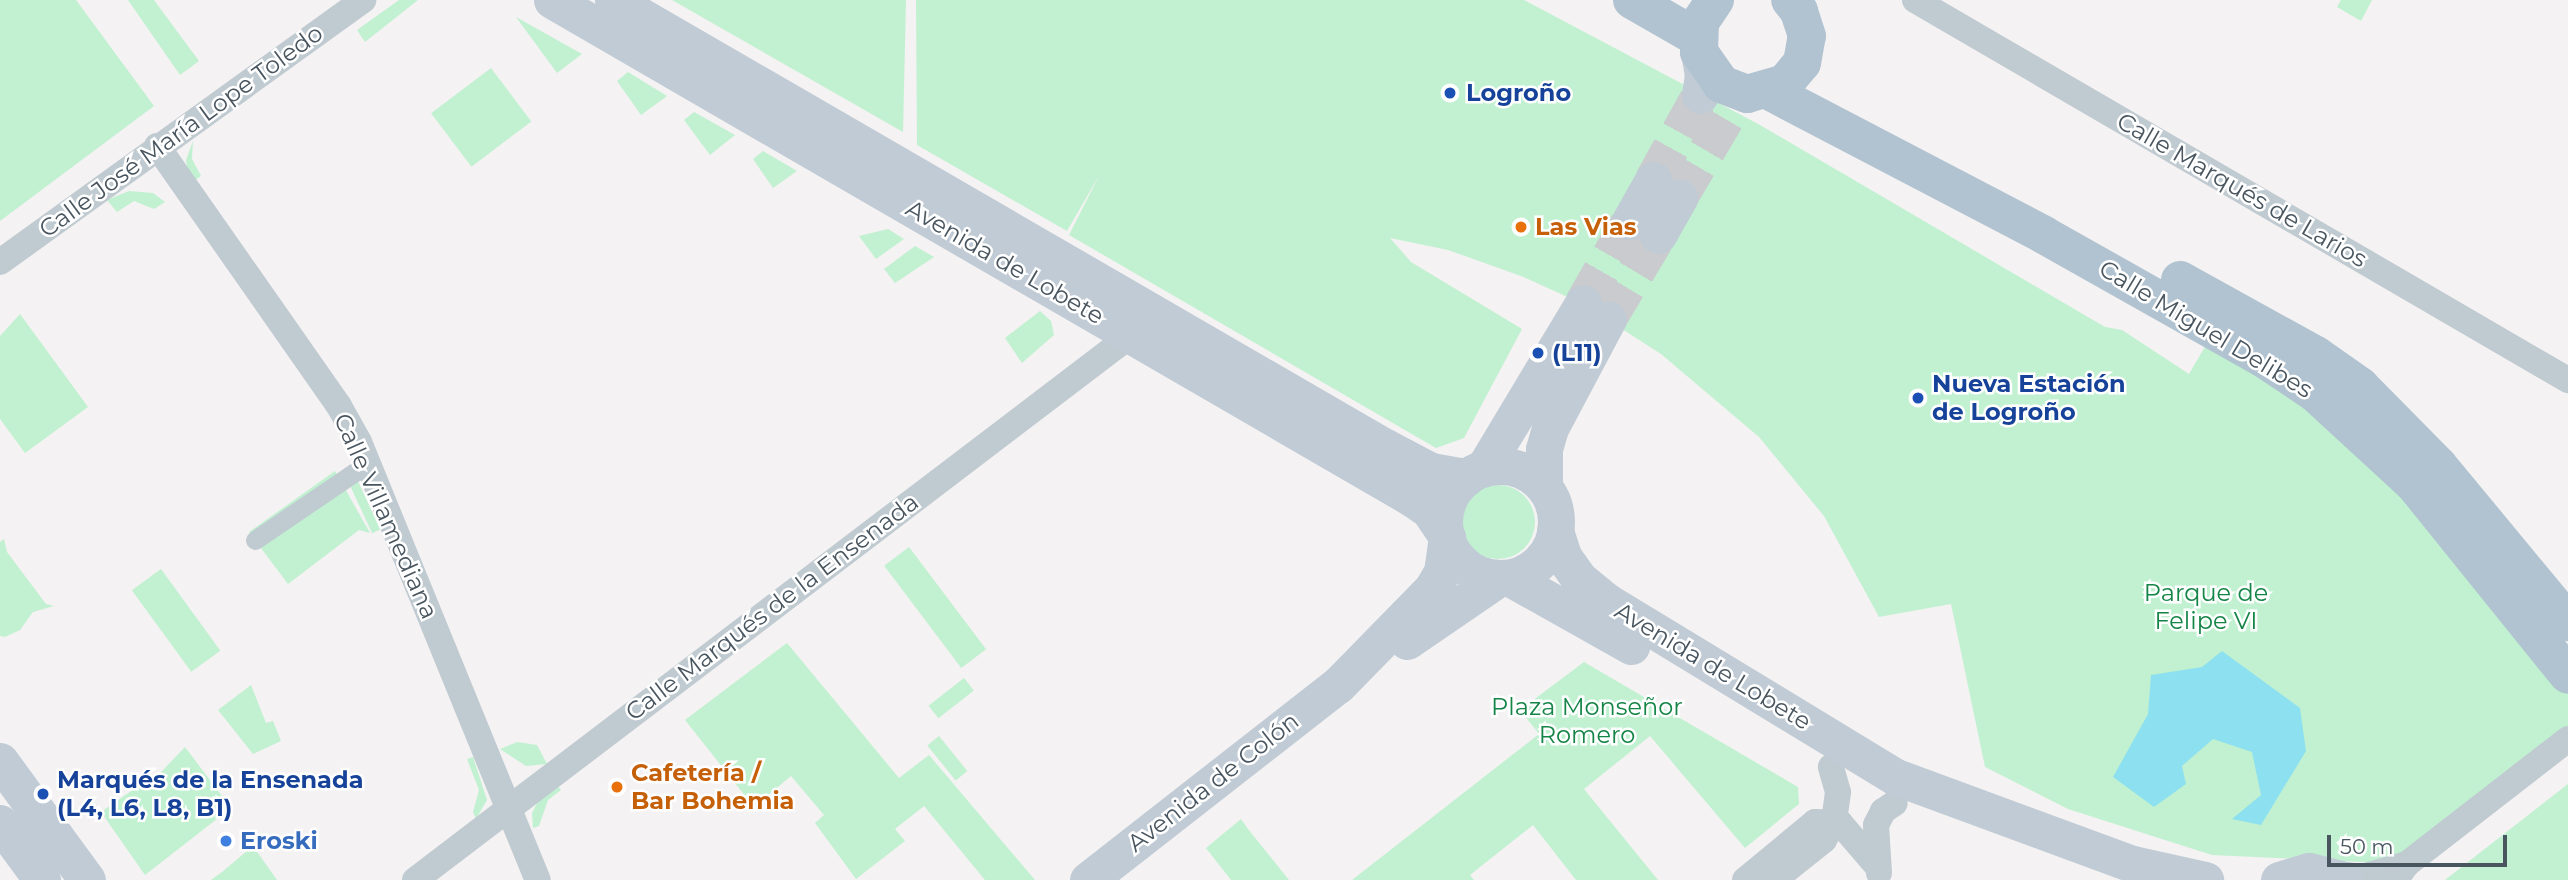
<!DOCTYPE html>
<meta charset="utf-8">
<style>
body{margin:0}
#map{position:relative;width:2568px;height:880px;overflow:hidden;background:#f4f2f2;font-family:Montserrat,sans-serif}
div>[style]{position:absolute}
.green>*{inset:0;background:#c1f1d1;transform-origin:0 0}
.round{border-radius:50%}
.water>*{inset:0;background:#8de0ef}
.secondary-tunnel>*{height:37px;margin-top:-18.5px;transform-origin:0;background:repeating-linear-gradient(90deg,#c9cbce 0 37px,transparent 0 55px)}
.pedestrian>*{height:19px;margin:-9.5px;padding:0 9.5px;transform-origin:9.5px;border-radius:9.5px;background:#c0cad1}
.minor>*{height:26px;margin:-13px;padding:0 13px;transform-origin:13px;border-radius:13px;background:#c0cad1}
.secondary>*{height:37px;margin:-18.5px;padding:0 18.5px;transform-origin:18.5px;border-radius:18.5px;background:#c0cbd5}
.secondary>.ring{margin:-18.5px;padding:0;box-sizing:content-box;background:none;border:37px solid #c0cbd5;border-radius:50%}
.primary>*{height:38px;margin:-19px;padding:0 19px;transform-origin:19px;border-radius:19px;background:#b1c3d1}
.dots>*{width:19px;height:19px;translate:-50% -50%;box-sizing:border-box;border:4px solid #fff;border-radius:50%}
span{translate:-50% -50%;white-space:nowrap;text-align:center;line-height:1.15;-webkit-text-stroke:5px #fff;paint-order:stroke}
.transit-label{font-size:24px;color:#164399;font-weight:700}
.left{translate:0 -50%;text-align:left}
.street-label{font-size:24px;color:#495660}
.food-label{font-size:24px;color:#c56008;font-weight:700}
.park-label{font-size:24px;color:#158547}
.shop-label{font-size:24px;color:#366cbe;font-weight:700}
.scale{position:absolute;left:2327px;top:835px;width:180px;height:32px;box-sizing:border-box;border:4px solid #495660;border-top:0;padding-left:9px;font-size:21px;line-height:24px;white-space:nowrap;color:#495660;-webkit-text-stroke:5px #fff;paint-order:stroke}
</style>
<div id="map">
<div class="green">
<div style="clip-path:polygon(0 0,76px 0,154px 106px,0 221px)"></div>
<div style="clip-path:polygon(128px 0,154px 0,199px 61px,180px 75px)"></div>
<div style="clip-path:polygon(399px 0,418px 0,365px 42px,357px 30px)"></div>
<div style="clip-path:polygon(672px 0,906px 0,903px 132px)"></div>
<div style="clip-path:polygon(916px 0,1524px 0,1760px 125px,2105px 327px,2122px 330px,2189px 374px,2213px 333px,2315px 393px,2568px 675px,2568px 739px,2407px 864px,2212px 855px,2068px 809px,1985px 767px,1951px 604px,1879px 617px,1824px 516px,1759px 437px,1661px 354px,1583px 304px,1521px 276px,1448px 250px,1390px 238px,1411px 262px,1522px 329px,1464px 438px,1436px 448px,1069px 235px,1100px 174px,1067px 231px,917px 145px)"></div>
<div style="clip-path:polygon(2341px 0,2372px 0,2361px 21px,2337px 7px)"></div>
<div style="clip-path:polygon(516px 17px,582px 54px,557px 73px)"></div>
<div style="left:491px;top:68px;width:67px;height:75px;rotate:53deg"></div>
<div style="clip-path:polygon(628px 72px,667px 96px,641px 115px,617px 81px)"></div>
<div style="clip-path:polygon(694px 112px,735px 135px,710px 155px,684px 120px)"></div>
<div style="clip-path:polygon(193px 141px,192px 159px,201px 176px,189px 185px,186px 160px)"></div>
<div style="clip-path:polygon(763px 151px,797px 171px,773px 188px,753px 159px)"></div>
<div style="clip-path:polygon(129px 191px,153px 193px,165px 202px,154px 209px,134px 201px,117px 212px,107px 200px)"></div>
<div style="clip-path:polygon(888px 229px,904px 239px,876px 259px,859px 236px)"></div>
<div style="clip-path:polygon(915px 246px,934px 257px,895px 283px,884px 269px)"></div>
<div style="clip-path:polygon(1040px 311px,1051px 321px,1054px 335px,1022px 363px,1005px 338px)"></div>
<div style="clip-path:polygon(20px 314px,88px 407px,25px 453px,0 419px,0 336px)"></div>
<div style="clip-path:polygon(335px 471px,370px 533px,359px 530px,288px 584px,249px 532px)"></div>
<div style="left:355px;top:475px;width:60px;height:9px;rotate:65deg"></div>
<div class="round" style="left:1461px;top:485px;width:74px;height:74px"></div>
<div style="clip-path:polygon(4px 539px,7px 552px,46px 604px,54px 606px,33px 612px,20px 630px,5px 637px,0 636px,0 542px)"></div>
<div style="left:909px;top:547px;width:128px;height:31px;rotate:53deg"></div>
<div style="left:161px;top:569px;width:101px;height:36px;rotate:54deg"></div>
<div style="clip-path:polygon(787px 643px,899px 778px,929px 755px,1035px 880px,985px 880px,924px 806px,895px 829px,905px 841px,856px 879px,815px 823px,824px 815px,791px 776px,754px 807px,685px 720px)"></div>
<div style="clip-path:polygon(1584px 662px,1798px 787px,1799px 804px,1745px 848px,1650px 736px,1584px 789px,1658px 880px,1576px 880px,1533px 825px,1470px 875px,1474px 880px,1352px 880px,1539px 734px,1520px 710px)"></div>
<div style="left:964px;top:678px;width:16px;height:45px;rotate:52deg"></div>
<div style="clip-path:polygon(251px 685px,266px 723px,273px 721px,281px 741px,253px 754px,218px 710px)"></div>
<div style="left:939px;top:736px;width:45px;height:15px;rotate:51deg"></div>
<div style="clip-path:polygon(517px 742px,537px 745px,547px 764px,526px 766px,500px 749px)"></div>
<div style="clip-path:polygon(185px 747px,231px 808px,145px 875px,101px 812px,134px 789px,144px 783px,147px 787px)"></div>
<div style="clip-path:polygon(473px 757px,487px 800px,476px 819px,473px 812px,479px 790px,467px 759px)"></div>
<div style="clip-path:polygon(2568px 784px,2568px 880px,2445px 880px)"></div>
<div style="clip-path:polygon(557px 785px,561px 790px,548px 800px,539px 826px,533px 828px,532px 813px,538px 801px)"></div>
<div style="clip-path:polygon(1241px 819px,1248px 829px,1289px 880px,1231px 880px,1206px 848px)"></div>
<div style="clip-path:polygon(253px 846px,277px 880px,211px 880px,222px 872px)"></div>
</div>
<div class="water">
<div style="clip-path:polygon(2222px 651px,2300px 708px,2306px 751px,2261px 825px,2232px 819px,2261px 795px,2252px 752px,2213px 739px,2182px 766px,2186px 784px,2154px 807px,2113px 777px,2148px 714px,2151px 675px,2202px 667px)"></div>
</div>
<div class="secondary-tunnel">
<div style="left:1653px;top:180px;width:97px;rotate:-61.1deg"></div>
<div style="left:1679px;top:198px;width:101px;rotate:-59.6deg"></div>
<div style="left:1583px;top:303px;width:95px;rotate:-60.2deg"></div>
<div style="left:1608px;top:319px;width:98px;rotate:-59.2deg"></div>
</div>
<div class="pedestrian">
<div style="left:255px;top:540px;width:137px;rotate:-34.3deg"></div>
</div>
<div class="minor">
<div style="left:1915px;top:0;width:756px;rotate:30.2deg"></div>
<div style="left:157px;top:146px;width:317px;rotate:55deg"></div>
<div style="left:339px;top:406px;width:41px;rotate:60.9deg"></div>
<div style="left:359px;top:442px;width:473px;rotate:67.8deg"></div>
<div style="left:0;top:262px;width:448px;rotate:-35.8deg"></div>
<div style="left:1879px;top:873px;width:48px;rotate:-93.6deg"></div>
<div style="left:1876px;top:825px;width:16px;rotate:-63deg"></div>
<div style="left:1883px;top:811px;width:14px;rotate:-34deg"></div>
<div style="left:2329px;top:873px;width:33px;rotate:7deg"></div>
<div style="left:2362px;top:877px;width:47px;rotate:-16.1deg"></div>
<div style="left:415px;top:880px;width:900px;rotate:-37.28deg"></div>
<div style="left:1745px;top:880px;width:91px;rotate:-39.6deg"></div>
<div style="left:1815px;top:822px;width:25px;rotate:2deg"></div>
<div style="left:1840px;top:823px;width:58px;rotate:49.2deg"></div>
<div style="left:1774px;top:880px;width:64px;rotate:-38.7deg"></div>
<div style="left:1824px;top:840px;width:21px;rotate:-62deg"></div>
<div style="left:1834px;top:821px;width:29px;rotate:-82deg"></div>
<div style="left:1838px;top:792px;width:26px;rotate:-106deg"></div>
<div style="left:2395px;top:880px;width:20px;rotate:-53deg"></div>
<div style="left:2407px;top:864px;width:204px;rotate:-37.8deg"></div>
</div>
<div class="secondary">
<div style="left:552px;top:0;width:992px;rotate:30.08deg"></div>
<div style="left:1410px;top:497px;width:23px;rotate:34deg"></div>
<div style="left:1429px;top:510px;width:32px;rotate:56deg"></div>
<div style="left:613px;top:0;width:892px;rotate:30.07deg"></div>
<div style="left:1385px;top:447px;width:52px;rotate:27.6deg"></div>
<div style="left:1431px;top:471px;width:36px;rotate:10deg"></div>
<div style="left:1699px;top:52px;width:22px;rotate:80deg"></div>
<div style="left:1703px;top:74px;width:21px;rotate:98deg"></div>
<div style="left:1630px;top:221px;width:47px;rotate:-60.7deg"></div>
<div style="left:1658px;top:235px;width:43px;rotate:-60.4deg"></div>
<div class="ring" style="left:1444px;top:466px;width:75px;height:75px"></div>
<div style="left:1484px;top:468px;width:192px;rotate:-59deg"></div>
<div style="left:1544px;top:485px;width:36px;rotate:-90deg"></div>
<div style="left:1544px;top:449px;width:22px;rotate:-74deg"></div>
<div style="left:1550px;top:428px;width:123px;rotate:-62deg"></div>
<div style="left:1555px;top:531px;width:26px;rotate:72deg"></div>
<div style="left:1563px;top:556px;width:28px;rotate:55deg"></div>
<div style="left:1579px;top:579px;width:35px;rotate:39deg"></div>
<div style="left:1606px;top:601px;width:339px;rotate:31.3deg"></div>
<div style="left:1896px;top:777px;width:252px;rotate:20.2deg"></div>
<div style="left:2133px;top:864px;width:74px;rotate:12.5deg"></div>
<div style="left:1510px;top:578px;width:139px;rotate:29.3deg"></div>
<div style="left:1407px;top:641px;width:108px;rotate:-34.4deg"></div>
<div style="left:0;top:761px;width:147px;rotate:53.8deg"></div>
<div style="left:0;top:823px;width:71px;rotate:53.6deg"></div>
<div style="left:1088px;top:880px;width:317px;rotate:-38deg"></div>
<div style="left:1338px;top:685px;width:134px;rotate:-45.6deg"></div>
<div style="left:1432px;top:589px;width:20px;rotate:-60deg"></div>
<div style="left:1442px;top:572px;width:35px;rotate:-82deg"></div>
<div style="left:2279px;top:880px;width:31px;rotate:-17deg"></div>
<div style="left:2309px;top:871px;width:36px;rotate:14deg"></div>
</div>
<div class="primary">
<div style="left:1632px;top:0;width:76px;rotate:29.9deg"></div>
<div style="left:1715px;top:0;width:27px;rotate:124deg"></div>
<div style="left:1700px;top:22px;width:30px;rotate:92deg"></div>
<div style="left:1699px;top:52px;width:39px;rotate:55deg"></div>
<div style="left:1721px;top:84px;width:28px;rotate:21deg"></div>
<div style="left:1747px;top:94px;width:40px;rotate:-16deg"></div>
<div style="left:1785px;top:83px;width:26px;rotate:-50deg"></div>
<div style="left:1802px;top:63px;width:27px;rotate:-80deg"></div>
<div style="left:1807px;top:36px;width:26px;rotate:-108deg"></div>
<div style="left:1799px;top:11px;width:14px;rotate:-129deg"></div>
<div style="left:1769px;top:91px;width:310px;rotate:27.6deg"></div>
<div style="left:2044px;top:235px;width:253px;rotate:29.4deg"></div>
<div style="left:2264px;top:359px;width:61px;rotate:33.7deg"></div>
<div style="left:2315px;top:393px;width:134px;rotate:42.6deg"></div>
<div style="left:2414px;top:484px;width:245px;rotate:51.1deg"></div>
<div style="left:2180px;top:280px;width:155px;rotate:28.9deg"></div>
<div style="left:2316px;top:355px;width:54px;rotate:35.2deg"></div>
<div style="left:2360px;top:386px;width:111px;rotate:45.4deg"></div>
<div style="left:2438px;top:465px;width:204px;rotate:50.4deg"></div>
</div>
<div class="dots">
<div style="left:1450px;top:93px;background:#1a4fb4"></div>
<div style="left:1521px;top:227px;background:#e8710a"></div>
<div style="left:1538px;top:353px;background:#1a4fb4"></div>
<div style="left:1918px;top:398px;background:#1a4fb4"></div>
<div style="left:617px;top:787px;background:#e8710a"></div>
<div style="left:43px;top:794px;background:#1a4fb4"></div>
<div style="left:226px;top:841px;background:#3f7fe0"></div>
</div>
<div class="transit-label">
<span class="left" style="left:1466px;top:93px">Logroño</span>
<span class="left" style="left:1552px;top:353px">(L11)</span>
<span class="left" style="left:1932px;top:398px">Nueva Estación<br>de Logroño</span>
<span class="left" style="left:57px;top:794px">Marqués de la Ensenada<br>(L4, L6, L8, B1)</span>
</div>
<div class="street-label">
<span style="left:181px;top:131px;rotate:-36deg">Calle José María Lope Toledo</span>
<span style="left:2242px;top:190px;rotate:30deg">Calle Marqués de Larios</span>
<span style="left:1005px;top:262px;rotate:30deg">Avenida de Lobete</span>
<span style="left:2206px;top:329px;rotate:31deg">Calle Miguel Delibes</span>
<span style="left:386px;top:516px;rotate:66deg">Calle Villamediana</span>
<span style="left:772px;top:607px;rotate:-37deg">Calle Marqués de la Ensenada</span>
<span style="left:1713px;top:666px;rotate:31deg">Avenida de Lobete</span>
<span style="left:1213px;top:782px;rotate:-38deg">Avenida de Colón</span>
</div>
<div class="food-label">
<span class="left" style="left:1535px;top:227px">Las Vias</span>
<span class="left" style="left:631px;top:787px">Cafetería /<br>Bar Bohemia</span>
</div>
<div class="park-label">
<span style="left:2206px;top:607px">Parque de<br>Felipe VI</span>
<span style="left:1587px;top:721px">Plaza Monseñor<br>Romero</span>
</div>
<div class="shop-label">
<span class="left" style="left:240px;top:841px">Eroski</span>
</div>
<div class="scale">50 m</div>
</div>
